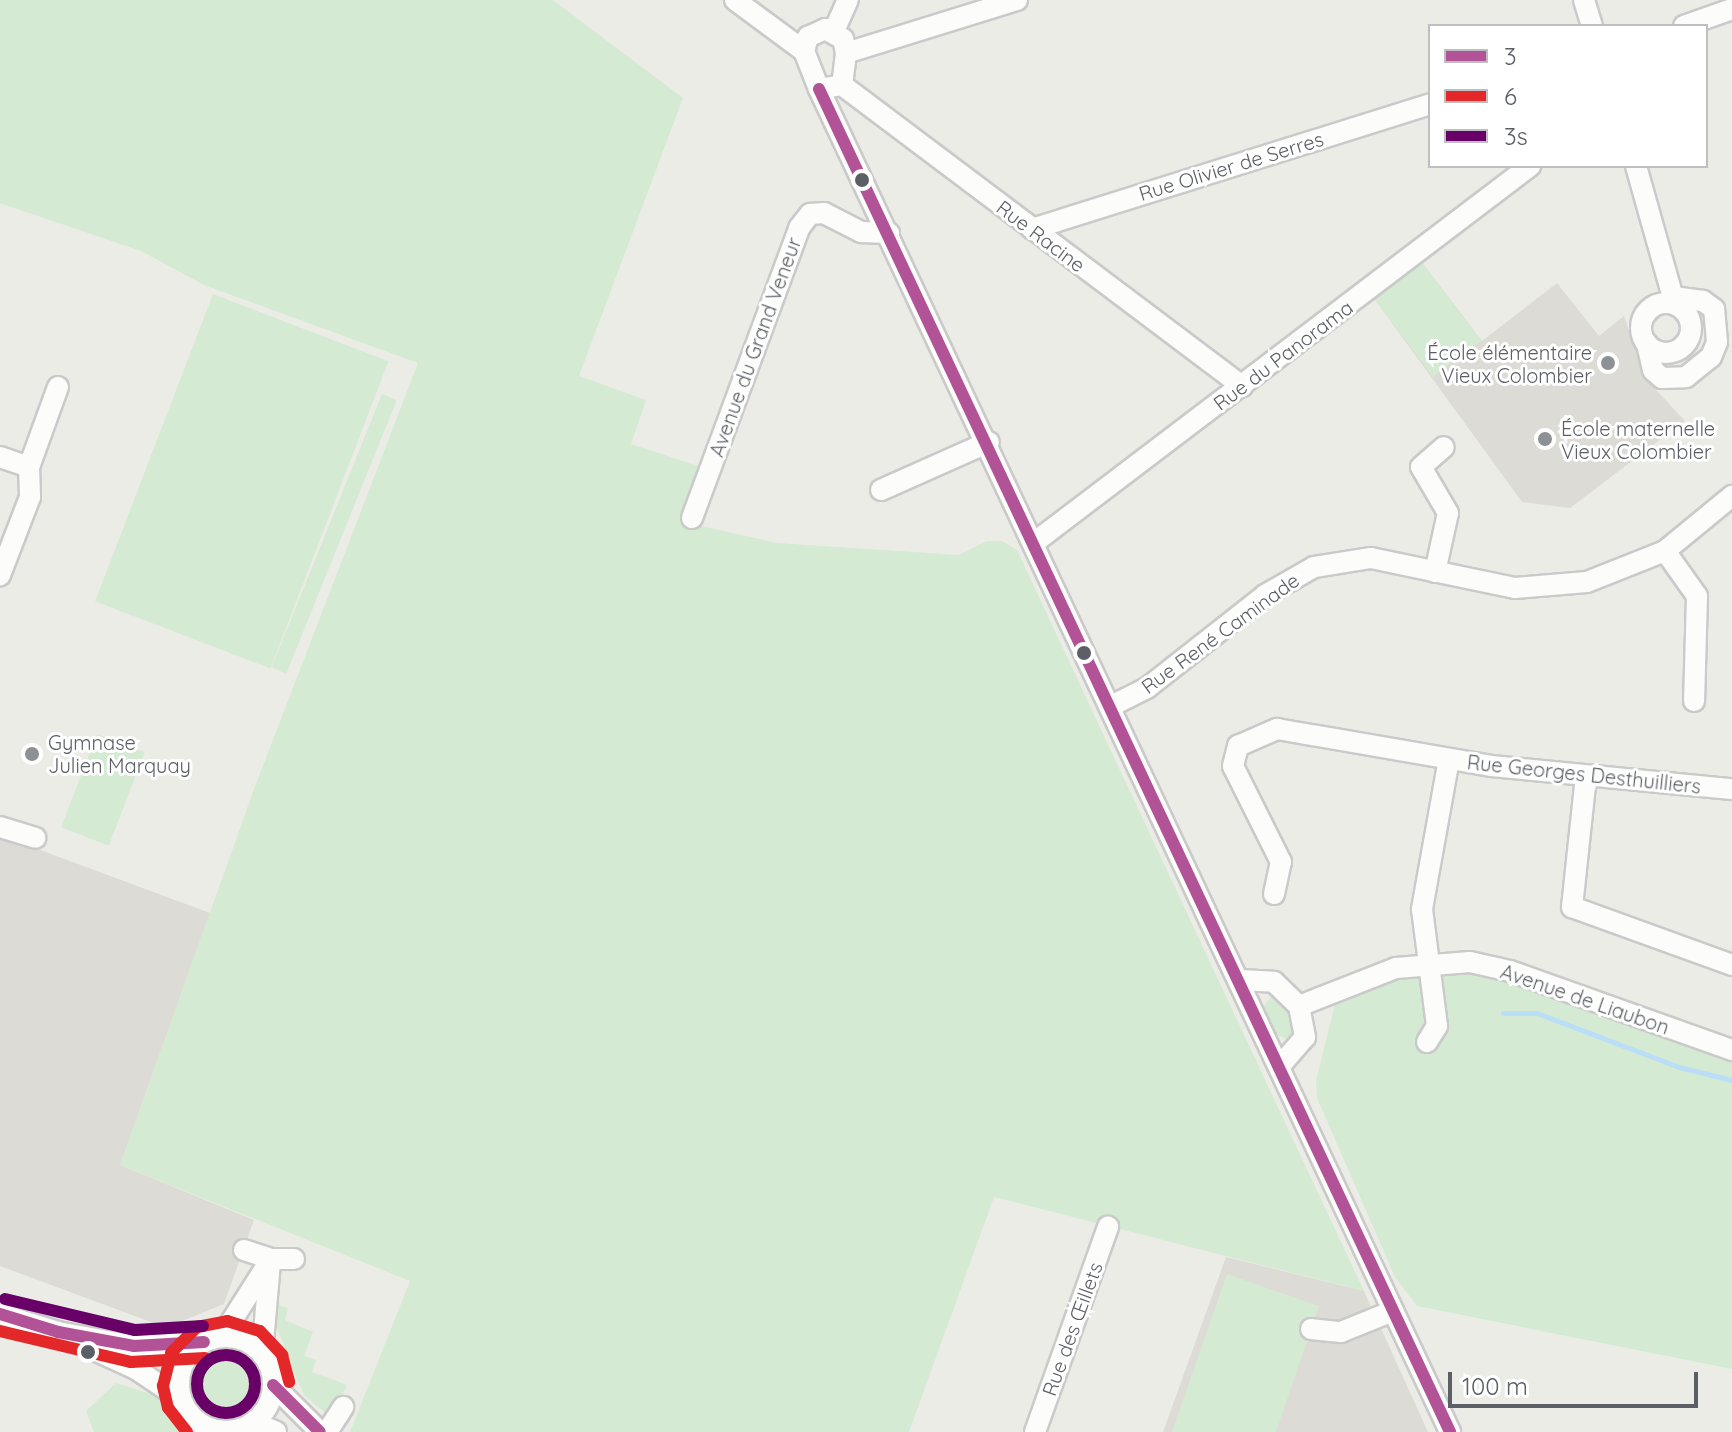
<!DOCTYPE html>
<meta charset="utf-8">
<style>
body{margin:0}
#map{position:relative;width:1732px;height:1432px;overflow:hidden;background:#ecece7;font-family:Quicksand,sans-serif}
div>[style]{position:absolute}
.education>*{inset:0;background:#dddbd5}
.green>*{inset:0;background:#d4ead2;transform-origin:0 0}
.round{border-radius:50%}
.stream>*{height:5px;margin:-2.5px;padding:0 2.5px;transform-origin:2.5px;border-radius:2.5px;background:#badef8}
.roads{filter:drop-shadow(2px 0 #c9cac9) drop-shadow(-2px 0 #c9cac9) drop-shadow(0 2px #c9cac9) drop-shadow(0 -2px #c9cac9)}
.minor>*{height:20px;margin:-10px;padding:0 10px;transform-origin:10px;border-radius:10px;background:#fcfcfb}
.minor>.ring{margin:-10px;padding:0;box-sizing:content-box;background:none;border:20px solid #fcfcfb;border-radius:50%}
.bus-1>*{height:12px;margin:-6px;padding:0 6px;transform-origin:6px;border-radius:6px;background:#b25397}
.bus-2>*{height:12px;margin:-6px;padding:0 6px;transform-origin:6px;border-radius:6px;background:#e42729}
.bus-3>*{height:12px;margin:-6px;padding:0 6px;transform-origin:6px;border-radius:6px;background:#680068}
.bus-3>.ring{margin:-6px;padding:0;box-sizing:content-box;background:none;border:12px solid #680068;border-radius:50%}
.dots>*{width:22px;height:22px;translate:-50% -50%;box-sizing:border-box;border:4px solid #fff;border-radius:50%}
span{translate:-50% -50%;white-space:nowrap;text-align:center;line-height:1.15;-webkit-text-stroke:6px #fff;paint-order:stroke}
.street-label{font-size:20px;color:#5c6066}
.poi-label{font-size:20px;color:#5c6066}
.right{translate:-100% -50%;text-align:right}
.left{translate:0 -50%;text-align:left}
.legend{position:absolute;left:1428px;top:24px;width:280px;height:144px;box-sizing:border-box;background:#fff;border:2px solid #bebfc2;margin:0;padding:10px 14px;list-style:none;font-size:24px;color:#5c6066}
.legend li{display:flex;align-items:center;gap:16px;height:40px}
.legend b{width:40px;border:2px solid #bebfc2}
.scale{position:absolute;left:1448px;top:1372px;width:250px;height:36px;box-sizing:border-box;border:4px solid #5c6066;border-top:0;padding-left:10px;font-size:24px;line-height:28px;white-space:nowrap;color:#5c6066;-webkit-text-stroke:6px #fff;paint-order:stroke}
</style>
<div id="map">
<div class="education">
<div style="clip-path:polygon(1421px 261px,1482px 341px,1557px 283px,1599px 336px,1624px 316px,1645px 378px,1685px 421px,1570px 508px,1522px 502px,1373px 297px)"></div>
<div style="clip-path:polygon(0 835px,210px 913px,120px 1165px,254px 1220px,224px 1304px,175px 1324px,159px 1325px,0 1266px)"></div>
<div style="clip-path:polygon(1226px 1257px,1364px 1291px,1428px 1432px,1163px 1432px)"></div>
</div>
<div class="green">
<div style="clip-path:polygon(0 0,553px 0,683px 98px,579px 376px,646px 400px,631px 444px,701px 467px,683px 522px,777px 543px,959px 555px,987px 541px,1002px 541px,1017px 550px,1364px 1291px,994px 1197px,909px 1432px,350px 1432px,410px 1281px,120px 1165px,254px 789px,418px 363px,204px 285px,141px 251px,0 203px)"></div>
<div style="left:1421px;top:261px;width:100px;height:60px;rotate:53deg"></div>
<div style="left:213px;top:294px;width:188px;height:329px;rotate:21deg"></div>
<div style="left:382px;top:394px;width:16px;height:295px;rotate:22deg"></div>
<div style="left:97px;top:734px;width:51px;height:100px;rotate:21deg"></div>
<div style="clip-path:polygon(1454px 971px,1519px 984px,1732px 1060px,1732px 1369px,1417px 1306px,1395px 1277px,1317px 1098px,1316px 1081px,1337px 996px,1394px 976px)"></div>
<div style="clip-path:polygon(1274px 994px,1288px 1001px,1296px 1033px,1287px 1039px,1277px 1035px,1264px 1006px)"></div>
<div style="clip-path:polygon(1227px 1274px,1319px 1306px,1276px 1432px,1172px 1432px)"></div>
<div style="clip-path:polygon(279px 1305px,288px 1308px,285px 1320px,313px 1332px,304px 1356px,316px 1360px,312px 1372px,347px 1385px,332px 1419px,304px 1395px,298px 1382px,274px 1320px)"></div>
<div class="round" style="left:191px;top:1347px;width:72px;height:72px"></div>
<div style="clip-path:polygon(116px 1383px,157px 1396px,184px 1432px,94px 1432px,86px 1411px)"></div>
</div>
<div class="stream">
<div style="left:1503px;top:1013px;width:34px"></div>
<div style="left:1537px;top:1013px;width:152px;rotate:20.8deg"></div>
<div style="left:1679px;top:1067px;width:55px;rotate:13.8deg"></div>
</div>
<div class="roads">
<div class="minor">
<div style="left:735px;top:0;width:86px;rotate:36.5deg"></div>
<div style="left:1584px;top:0;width:27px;rotate:73deg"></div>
<div style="left:1684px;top:26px;width:51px;rotate:-19.5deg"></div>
<div style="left:825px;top:29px;width:21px;rotate:29deg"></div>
<div style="left:843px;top:39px;width:14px;rotate:78deg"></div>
<div style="left:846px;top:53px;width:32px;rotate:97deg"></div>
<div style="left:842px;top:85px;width:23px;rotate:170deg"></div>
<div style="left:819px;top:89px;width:41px;rotate:-111.5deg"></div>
<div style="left:804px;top:51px;width:15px;rotate:-74deg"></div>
<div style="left:808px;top:37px;width:19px;rotate:-25deg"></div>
<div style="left:834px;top:31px;width:34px;rotate:-66deg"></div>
<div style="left:846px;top:53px;width:179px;rotate:-17.2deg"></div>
<div style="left:842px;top:85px;width:501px;rotate:36.96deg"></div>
<div style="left:819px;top:89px;width:1484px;rotate:64.83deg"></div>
<div style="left:1636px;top:166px;width:144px;rotate:74.3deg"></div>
<div style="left:1032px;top:229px;width:417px;rotate:-17.4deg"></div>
<div class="ring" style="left:1641px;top:303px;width:30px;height:30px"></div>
<div style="left:1647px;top:344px;width:27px;rotate:77deg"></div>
<div style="left:1653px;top:370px;width:12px;rotate:42deg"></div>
<div style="left:1662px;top:378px;width:24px;rotate:-2deg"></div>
<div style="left:1686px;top:377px;width:32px;rotate:-39deg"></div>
<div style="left:1711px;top:357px;width:16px;rotate:-68deg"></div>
<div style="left:1717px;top:342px;width:33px;rotate:-95deg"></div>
<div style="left:1714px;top:309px;width:14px;rotate:-144deg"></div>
<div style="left:1703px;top:301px;width:30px;rotate:-172deg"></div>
<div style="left:0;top:457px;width:31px;rotate:19deg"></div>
<div style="left:29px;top:467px;width:30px;rotate:88deg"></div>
<div style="left:30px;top:497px;width:84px;rotate:111deg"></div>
<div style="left:29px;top:467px;width:85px;rotate:-70.1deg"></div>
<div style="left:881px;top:490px;width:118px;rotate:-24deg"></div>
<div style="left:692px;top:518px;width:309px;rotate:-69.7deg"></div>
<div style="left:799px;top:228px;width:18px;rotate:-52deg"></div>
<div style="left:810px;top:214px;width:14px;rotate:-4deg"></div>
<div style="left:824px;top:213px;width:42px;rotate:27.2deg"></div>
<div style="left:861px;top:232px;width:28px;rotate:2deg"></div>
<div style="left:1035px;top:542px;width:622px;rotate:-37.22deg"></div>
<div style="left:1665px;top:551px;width:55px;rotate:54.6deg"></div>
<div style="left:1697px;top:596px;width:105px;rotate:91.6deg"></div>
<div style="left:1435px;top:572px;width:60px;rotate:-77.6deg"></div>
<div style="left:1448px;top:513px;width:53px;rotate:-120.4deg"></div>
<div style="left:1421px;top:467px;width:30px;rotate:-41deg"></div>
<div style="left:1111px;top:706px;width:40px;rotate:-26.6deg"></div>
<div style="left:1147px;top:688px;width:150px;rotate:-38.2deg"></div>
<div style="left:1265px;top:595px;width:56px;rotate:-29.7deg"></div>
<div style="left:1314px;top:567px;width:58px;rotate:-9deg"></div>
<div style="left:1371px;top:558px;width:147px;rotate:11.8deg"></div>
<div style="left:1515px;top:588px;width:72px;rotate:-4.8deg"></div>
<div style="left:1587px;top:582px;width:84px;rotate:-21.7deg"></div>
<div style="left:1665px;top:551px;width:87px;rotate:-39.4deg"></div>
<div style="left:1586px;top:776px;width:132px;rotate:96.1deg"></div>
<div style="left:1572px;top:907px;width:170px;rotate:19.9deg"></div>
<div style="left:0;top:827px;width:37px;rotate:17deg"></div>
<div style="left:1274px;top:894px;width:33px;rotate:-78deg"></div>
<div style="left:1281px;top:862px;width:107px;rotate:-116.6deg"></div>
<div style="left:1233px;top:766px;width:21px;rotate:-76deg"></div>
<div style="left:1238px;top:746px;width:43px;rotate:-23.6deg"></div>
<div style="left:1277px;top:729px;width:217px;rotate:9.8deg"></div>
<div style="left:1491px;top:766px;width:242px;rotate:5.5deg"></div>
<div style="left:1240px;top:980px;width:34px;rotate:3deg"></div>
<div style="left:1274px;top:982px;width:35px;rotate:44deg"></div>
<div style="left:1299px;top:1006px;width:32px;rotate:79deg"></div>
<div style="left:1305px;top:1037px;width:38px;rotate:131deg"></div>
<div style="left:1299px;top:1006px;width:104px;rotate:-21.4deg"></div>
<div style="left:1396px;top:968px;width:74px;rotate:-4.6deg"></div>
<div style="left:1470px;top:962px;width:41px;rotate:12.7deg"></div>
<div style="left:1510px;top:971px;width:236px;rotate:19.6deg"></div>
<div style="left:1427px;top:1042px;width:19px;rotate:-58deg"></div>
<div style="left:1437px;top:1026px;width:118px;rotate:-97.3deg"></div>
<div style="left:1422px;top:909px;width:152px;rotate:-79.8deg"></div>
<div style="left:244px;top:1250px;width:28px;rotate:18deg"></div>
<div style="left:271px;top:1259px;width:23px"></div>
<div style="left:0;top:1314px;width:61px;rotate:17.2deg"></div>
<div style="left:58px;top:1332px;width:77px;rotate:10.4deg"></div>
<div style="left:134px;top:1346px;width:69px;rotate:-3.3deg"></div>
<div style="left:1311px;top:1329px;width:30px;rotate:6deg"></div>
<div style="left:1341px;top:1332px;width:56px;rotate:-22deg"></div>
<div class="ring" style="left:179px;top:1337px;width:74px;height:74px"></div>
<div style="left:68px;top:1338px;width:75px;rotate:24.5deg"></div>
<div style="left:136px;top:1369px;width:55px;rotate:34deg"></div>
<div style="left:212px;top:1339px;width:22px;rotate:-39deg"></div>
<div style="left:229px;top:1325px;width:78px;rotate:-57.5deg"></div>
<div style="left:262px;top:1354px;width:91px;rotate:-85deg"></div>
<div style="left:273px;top:1385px;width:66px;rotate:45deg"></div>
<div style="left:253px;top:1422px;width:25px;rotate:23deg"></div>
<div style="left:327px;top:1432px;width:30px;rotate:-57deg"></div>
<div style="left:1035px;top:1432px;width:218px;rotate:-70.4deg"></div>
</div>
</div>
<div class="bus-1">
<div style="left:819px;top:89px;width:1484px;rotate:64.83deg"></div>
<div style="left:0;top:1314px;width:61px;rotate:17.2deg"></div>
<div style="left:58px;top:1332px;width:77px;rotate:10.4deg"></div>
<div style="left:134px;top:1346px;width:70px;rotate:-3.3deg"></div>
<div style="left:273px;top:1385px;width:66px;rotate:45deg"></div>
</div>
<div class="bus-2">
<div style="left:0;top:1331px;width:135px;rotate:13.3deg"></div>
<div style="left:131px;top:1362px;width:74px;rotate:-3.1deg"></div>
<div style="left:187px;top:1432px;width:31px;rotate:-128deg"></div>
<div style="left:168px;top:1408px;width:23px;rotate:-103deg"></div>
<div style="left:163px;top:1386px;width:34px;rotate:-76deg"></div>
<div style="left:171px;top:1353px;width:37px;rotate:-45deg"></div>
<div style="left:197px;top:1327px;width:31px;rotate:-11deg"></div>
<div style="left:227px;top:1321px;width:34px;rotate:17deg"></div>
<div style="left:260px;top:1331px;width:33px;rotate:47deg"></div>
<div style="left:282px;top:1355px;width:28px;rotate:75deg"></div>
</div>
<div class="bus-3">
<div style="left:5px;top:1299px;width:134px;rotate:13.4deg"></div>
<div style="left:135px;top:1330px;width:68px;rotate:-3.4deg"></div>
<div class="ring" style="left:197px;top:1355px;width:46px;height:46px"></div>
</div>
<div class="dots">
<div style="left:862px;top:180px;background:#5c6066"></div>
<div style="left:1608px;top:363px;background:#8e9193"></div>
<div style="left:1545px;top:439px;background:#8e9193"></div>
<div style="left:1084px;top:653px;background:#5c6066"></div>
<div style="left:32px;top:754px;background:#8e9193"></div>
<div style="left:88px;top:1352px;background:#5c6066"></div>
</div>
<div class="street-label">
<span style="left:1231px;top:166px;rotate:-17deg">Rue Olivier de Serres</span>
<span style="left:1041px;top:236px;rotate:37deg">Rue Racine</span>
<span style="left:755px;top:347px;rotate:-70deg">Avenue du Grand Veneur</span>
<span style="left:1283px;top:355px;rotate:-37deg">Rue du Panorama</span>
<span style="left:1220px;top:633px;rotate:-36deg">Rue René Caminade</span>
<span style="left:1584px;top:774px;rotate:6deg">Rue Georges Desthuilliers</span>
<span style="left:1585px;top:999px;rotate:19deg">Avenue de Liaubon</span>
<span style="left:1072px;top:1329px;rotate:-70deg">Rue des Œillets</span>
</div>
<div class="poi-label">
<span class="right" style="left:1592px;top:364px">École élémentaire<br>Vieux Colombier</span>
<span class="left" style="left:1561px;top:440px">École maternelle<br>Vieux Colombier</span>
<span class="left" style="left:48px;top:754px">Gymnase<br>Julien Marquay</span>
</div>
<ul class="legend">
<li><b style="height:10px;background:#b25397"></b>3</li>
<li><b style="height:10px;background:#e42729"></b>6</li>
<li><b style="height:10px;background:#680068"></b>3s</li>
</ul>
<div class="scale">100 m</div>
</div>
